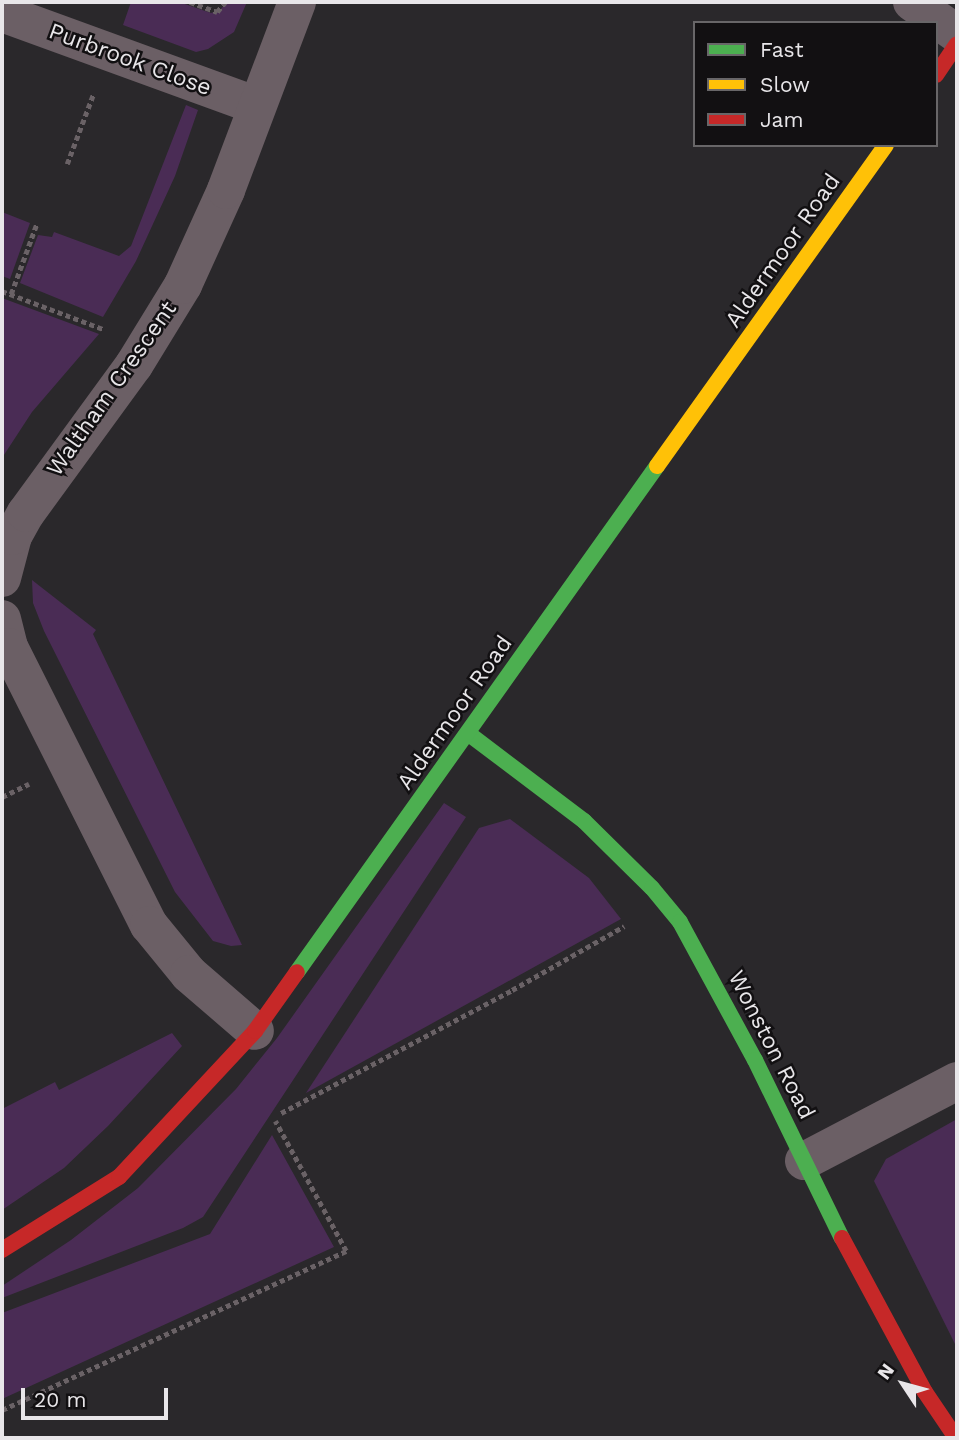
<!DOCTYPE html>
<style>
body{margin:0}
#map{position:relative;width:959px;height:1440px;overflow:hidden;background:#2a282b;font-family:"Work Sans",sans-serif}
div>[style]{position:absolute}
.green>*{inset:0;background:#4a2c55}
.path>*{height:4.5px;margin-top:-2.25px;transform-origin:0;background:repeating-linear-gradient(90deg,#6a6266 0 5px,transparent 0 8.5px)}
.street>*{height:38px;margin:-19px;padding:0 19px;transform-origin:19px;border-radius:19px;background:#6b5f65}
.fast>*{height:16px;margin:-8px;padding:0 8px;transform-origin:8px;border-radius:8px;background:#4caf50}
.slow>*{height:16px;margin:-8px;padding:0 8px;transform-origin:8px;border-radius:8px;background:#ffc107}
.jam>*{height:16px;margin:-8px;padding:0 8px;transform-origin:8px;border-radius:8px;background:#c62828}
span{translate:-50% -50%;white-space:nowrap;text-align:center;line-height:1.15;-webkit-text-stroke:5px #121012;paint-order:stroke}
.street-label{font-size:23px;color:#e8e6e9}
.frame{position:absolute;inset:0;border:4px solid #e8e6e9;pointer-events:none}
.legend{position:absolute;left:693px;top:21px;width:245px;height:126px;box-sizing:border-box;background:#121012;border:2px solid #686668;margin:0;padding:9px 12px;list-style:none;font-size:21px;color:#e8e6e9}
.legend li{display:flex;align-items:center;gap:14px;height:35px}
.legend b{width:35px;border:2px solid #686668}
.north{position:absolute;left:868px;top:1349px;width:70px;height:70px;-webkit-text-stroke:5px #121012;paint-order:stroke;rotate:306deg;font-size:19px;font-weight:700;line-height:28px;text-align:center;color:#e8e6e9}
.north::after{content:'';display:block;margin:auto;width:24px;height:32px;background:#e8e6e9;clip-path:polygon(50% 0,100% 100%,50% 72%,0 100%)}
.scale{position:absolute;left:21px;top:1388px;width:147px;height:32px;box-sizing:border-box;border:4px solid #e8e6e9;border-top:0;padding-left:9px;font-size:21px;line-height:24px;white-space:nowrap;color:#e8e6e9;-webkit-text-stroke:5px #121012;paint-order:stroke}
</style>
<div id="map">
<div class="green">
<div style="clip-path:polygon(131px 2px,179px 2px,211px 13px,220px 10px,227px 2px,247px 2px,234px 32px,208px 49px,196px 52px,123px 25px)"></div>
<div style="clip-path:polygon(186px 105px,198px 110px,175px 176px,136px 261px,103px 317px,20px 283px,38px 235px,52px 237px,54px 232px,119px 256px,131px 246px)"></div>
<div style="clip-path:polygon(2px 212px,30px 223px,10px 279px,2px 276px)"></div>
<div style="clip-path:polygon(2px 298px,99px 334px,32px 412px,2px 458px)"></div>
<div style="clip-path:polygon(32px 580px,96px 630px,93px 634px,242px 945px,231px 946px,213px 941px,175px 892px,44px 631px,33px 603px)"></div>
<div style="clip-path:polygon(444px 803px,466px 817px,203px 1217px,183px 1228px,2px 1298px,2px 1286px,71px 1240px,138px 1188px,236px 1089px,277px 1038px)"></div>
<div style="clip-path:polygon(510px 819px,589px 878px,621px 919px,306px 1093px,479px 828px)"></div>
<div style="clip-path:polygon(172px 1033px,182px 1046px,108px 1126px,64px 1168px,2px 1210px,2px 1109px,55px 1082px,59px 1090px)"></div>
<div style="clip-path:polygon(957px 1119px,957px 1348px,874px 1181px,886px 1159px)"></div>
<div style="clip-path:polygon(272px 1135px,334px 1247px,2px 1399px,2px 1313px,210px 1234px)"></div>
</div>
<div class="path">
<div style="left:190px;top:2px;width:29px;rotate:20deg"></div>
<div style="left:217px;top:12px;width:13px;rotate:-51deg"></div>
<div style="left:67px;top:164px;width:74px;rotate:-69.4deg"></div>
<div style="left:2px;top:291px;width:108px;rotate:20.6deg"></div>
<div style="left:11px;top:294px;width:76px;rotate:-69.9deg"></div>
<div style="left:2px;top:797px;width:30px;rotate:-26deg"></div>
<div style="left:281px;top:1113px;width:262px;rotate:-28deg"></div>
<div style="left:512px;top:990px;width:129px;rotate:-29.7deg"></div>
<div style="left:2px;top:1410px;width:379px;rotate:-24.8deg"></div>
<div style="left:346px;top:1251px;width:148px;rotate:-118.6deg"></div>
</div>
<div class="street">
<div style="left:912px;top:2px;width:55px;rotate:35.4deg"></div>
<div style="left:2px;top:13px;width:271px;rotate:20deg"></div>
<div style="left:2px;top:578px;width:43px;rotate:-75.3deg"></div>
<div style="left:13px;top:536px;width:26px;rotate:-61deg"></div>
<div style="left:26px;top:513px;width:183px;rotate:-53.9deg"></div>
<div style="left:134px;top:365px;width:94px;rotate:-58.5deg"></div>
<div style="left:183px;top:285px;width:104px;rotate:-65.6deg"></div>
<div style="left:226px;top:190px;width:201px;rotate:-69.3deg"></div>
<div style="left:2px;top:619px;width:29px;rotate:76deg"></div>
<div style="left:9px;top:647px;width:311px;rotate:63.3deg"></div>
<div style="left:149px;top:925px;width:63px;rotate:50.8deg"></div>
<div style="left:189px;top:974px;width:87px;rotate:40.8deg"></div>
<div style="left:804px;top:1161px;width:173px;rotate:-27.6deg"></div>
</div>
<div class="fast">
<div style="left:469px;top:734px;width:144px;rotate:37.1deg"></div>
<div style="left:584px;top:821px;width:95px;rotate:44.6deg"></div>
<div style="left:652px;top:888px;width:44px;rotate:50.5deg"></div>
<div style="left:680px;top:922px;width:157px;rotate:61.5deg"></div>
<div style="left:755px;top:1060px;width:198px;rotate:64deg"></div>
<div style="left:297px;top:972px;width:621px;rotate:-54.57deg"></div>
</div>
<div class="slow">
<div style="left:657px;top:466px;width:394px;rotate:-54.5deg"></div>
</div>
<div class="jam">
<div style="left:936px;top:75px;width:37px;rotate:-56deg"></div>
<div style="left:842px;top:1238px;width:175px;rotate:61.7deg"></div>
<div style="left:925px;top:1392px;width:55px;rotate:56deg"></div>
<div style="left:2px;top:1250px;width:138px;rotate:-32deg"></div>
<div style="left:119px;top:1177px;width:200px;rotate:-47deg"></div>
<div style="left:255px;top:1031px;width:72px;rotate:-54.6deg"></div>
</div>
<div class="street-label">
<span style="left:130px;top:60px;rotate:20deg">Purbrook Close</span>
<span style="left:783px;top:251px;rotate:-55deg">Aldermoor Road</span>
<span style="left:112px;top:389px;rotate:-55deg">Waltham Crescent</span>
<span style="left:455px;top:713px;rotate:-55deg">Aldermoor Road</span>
<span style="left:771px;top:1045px;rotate:63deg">Wonston Road</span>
</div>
<div class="frame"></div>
<ul class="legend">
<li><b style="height:9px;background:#4caf50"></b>Fast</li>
<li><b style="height:9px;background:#ffc107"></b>Slow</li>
<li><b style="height:9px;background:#c62828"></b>Jam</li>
</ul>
<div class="north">N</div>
<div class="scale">20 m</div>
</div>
